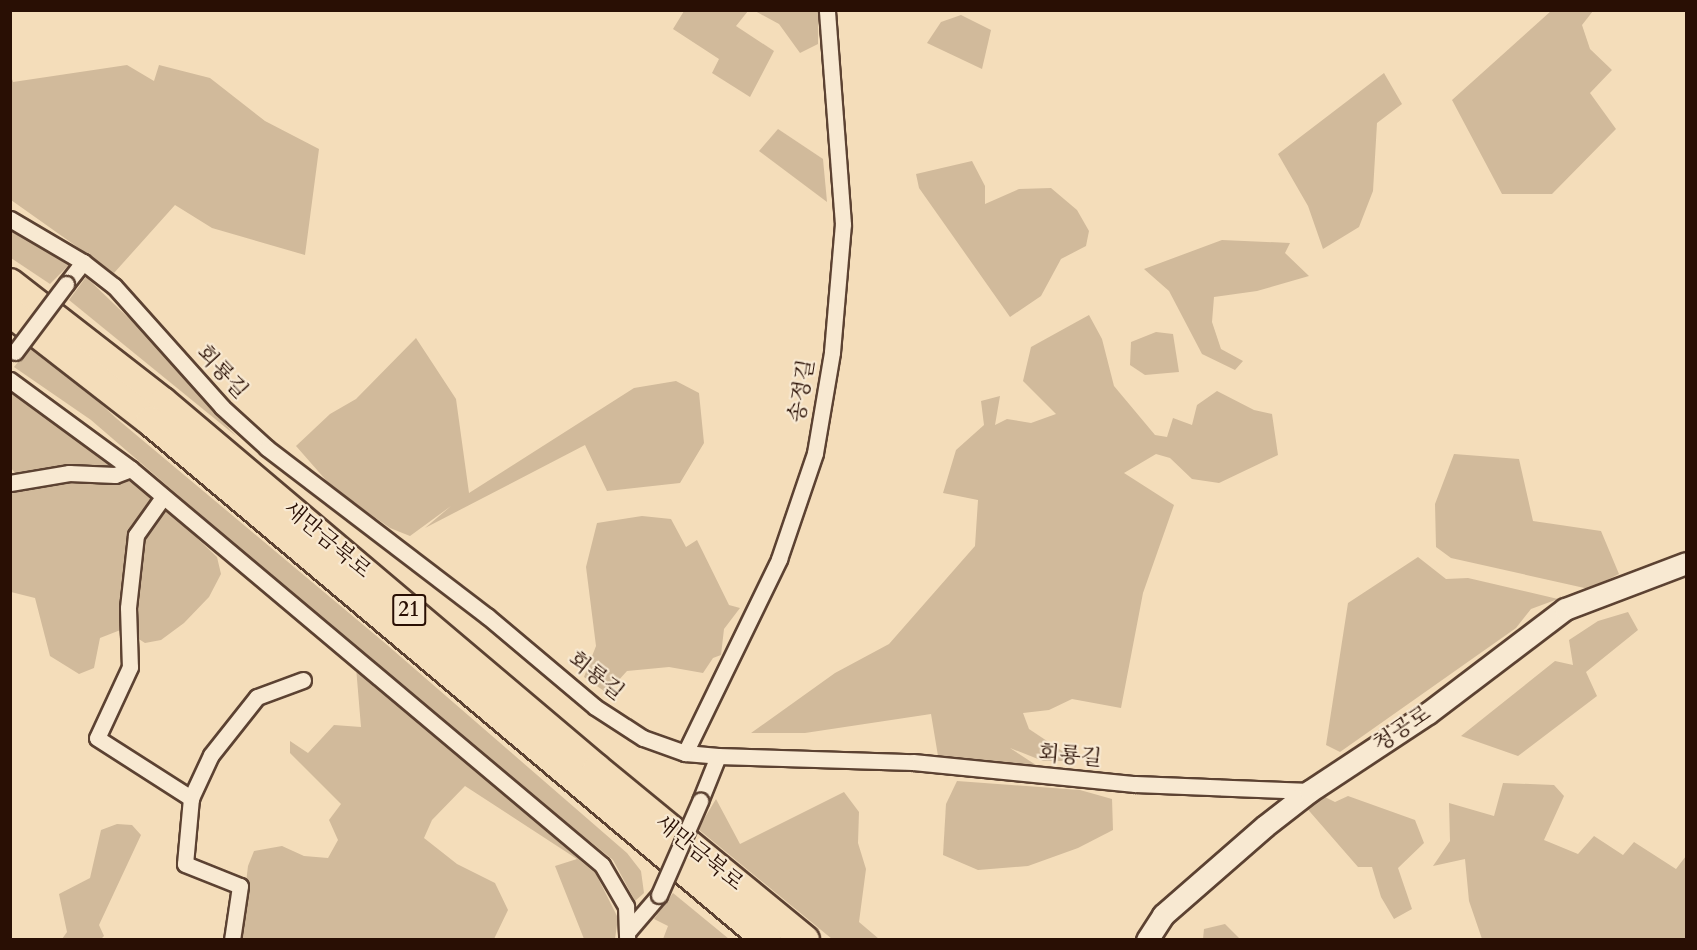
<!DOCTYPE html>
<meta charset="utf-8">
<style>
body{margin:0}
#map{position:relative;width:1697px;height:950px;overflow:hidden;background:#f4ddba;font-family:Cardo,"Noto Serif KR",serif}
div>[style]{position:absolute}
.green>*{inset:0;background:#d1ba9b}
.roads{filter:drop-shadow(2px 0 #5c4232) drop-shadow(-2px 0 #5c4232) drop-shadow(0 2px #5c4232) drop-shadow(0 -2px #5c4232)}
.street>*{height:15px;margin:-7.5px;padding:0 7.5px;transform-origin:7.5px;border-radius:7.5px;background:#f8e9d2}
.secondary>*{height:21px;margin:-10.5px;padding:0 10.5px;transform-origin:10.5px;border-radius:10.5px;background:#f8e9d2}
.highway>*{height:28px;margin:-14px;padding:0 14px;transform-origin:14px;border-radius:14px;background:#f4ddba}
.bridges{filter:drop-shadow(2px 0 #5c4232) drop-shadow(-2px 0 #5c4232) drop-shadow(0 2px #5c4232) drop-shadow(0 -2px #5c4232)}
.street-bridge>*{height:15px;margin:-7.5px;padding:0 7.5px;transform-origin:7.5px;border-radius:7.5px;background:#f8e9d2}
span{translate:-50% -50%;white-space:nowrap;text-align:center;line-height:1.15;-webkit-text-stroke:4.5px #f8e9d2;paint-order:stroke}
.shield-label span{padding:2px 4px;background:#f8e9d2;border:2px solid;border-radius:4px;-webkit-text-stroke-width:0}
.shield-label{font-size:21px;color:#290f04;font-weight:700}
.street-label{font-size:22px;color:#290f04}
.frame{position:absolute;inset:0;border:12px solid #290f04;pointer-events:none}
</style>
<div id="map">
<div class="green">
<div style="clip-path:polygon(684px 11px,748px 11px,736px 26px,774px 51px,750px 97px,712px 73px,719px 59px,673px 29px)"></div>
<div style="clip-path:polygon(755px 11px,818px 11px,818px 44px,800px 53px,779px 24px)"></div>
<div style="clip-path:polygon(1551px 11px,1593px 11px,1582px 25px,1590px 49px,1612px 70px,1590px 93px,1616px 129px,1552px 194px,1502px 194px,1452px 100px)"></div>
<div style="clip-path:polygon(961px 15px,991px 30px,982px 69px,927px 43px,941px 22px)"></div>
<div style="clip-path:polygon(127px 65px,154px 81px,159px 65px,210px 78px,265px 121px,319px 149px,305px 255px,212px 228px,175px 205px,114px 273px,11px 200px,11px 76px,13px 82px)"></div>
<div style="clip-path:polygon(1384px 73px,1402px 104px,1377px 123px,1373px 191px,1359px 227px,1323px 249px,1308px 206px,1278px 154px)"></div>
<div style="clip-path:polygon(778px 129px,823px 159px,827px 202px,759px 151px)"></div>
<div style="clip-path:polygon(972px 161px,985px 186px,985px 204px,1019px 189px,1051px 188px,1077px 210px,1089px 231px,1086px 246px,1061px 259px,1041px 296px,1010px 317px,919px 188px,916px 174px)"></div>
<div style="clip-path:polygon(10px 231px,11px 231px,70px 264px,50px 284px,11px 258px)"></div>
<div style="clip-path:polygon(1222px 240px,1290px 243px,1285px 253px,1309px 276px,1257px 291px,1214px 297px,1212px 322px,1221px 349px,1243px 361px,1235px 370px,1202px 354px,1169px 291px,1144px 269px)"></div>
<div style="clip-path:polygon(86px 277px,139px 328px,236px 436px,69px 300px)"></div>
<div style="clip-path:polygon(1089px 315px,1102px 339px,1114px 386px,1155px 435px,1167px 437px,1173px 418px,1192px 425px,1197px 405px,1217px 391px,1254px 410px,1272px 414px,1278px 455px,1219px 483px,1192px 479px,1170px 458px,1156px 454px,1124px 473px,1174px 505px,1143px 593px,1121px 708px,1072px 699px,1049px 710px,1023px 713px,1029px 729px,1077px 761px,1043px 761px,1010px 748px,1039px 767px,938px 756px,931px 714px,805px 733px,751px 733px,835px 673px,889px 644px,975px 546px,978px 500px,943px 493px,956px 450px,984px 425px,981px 401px,1000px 396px,995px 425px,1007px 419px,1031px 423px,1056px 414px,1023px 381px,1031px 347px)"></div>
<div style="clip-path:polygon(1156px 332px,1173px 334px,1179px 372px,1145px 375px,1130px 365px,1131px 342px)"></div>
<div style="clip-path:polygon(416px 338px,456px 399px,469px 493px,634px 388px,676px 381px,699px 393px,704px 443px,680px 483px,607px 491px,585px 445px,425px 528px,451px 506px,410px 536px,390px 528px,332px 487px,296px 446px,330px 414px,356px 399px)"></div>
<div style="clip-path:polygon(34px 342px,116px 418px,386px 644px,627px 853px,641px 871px,644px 893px,635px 901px,613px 860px,410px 695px,91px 420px,14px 367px)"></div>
<div style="clip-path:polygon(10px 390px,145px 489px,217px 557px,221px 574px,209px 597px,184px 623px,161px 640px,145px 643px,123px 629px,100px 638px,94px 668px,79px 674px,50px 656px,35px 598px,11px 592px,11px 477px,16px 474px,11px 468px)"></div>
<div style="clip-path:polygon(1454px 454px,1519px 459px,1533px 521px,1601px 531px,1619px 574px,1589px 589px,1451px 558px,1436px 547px,1435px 504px)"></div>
<div style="clip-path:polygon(642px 516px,671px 519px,686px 547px,697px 540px,729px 605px,740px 608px,724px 629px,721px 655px,713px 658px,703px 673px,669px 667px,627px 671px,607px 693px,584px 677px,596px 646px,586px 567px,597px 523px)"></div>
<div style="clip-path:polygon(1418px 557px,1446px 579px,1468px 578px,1558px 599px,1531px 609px,1516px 628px,1340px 752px,1326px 745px,1348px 603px)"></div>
<div style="clip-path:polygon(1628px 612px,1638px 630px,1586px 672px,1597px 696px,1518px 756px,1461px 736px,1555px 661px,1573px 665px,1569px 640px,1598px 621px)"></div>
<div style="clip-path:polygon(356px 667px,596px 874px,618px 918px,615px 939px,584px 939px,555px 866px,577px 859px,465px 786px,432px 820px,424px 838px,457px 864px,495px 883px,508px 910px,494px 939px,239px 940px,248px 866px,254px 851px,282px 846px,304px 856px,328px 858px,338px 840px,329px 820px,341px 804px,290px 753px,290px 741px,308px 753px,334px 725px,361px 727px)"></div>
<div style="clip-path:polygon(957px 781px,1080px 790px,1112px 799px,1113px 830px,1078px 848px,1028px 866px,978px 870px,943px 855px,946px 804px)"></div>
<div style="clip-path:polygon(1503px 783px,1554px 785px,1564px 796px,1544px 840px,1578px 854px,1594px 836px,1623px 855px,1634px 842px,1676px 869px,1686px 856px,1686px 939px,1482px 939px,1469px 901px,1465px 859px,1433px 866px,1450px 841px,1449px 803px,1494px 816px)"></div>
<div style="clip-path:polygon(844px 792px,859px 812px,858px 843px,866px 869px,859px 922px,879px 939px,832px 939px,698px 829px,716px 799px,740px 844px)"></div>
<div style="clip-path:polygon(1321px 795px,1335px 802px,1348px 796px,1415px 820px,1424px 843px,1398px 868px,1412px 909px,1394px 919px,1381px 897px,1372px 867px,1358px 867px,1304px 805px)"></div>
<div style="clip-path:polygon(117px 824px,132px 825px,141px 835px,99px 925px,104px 936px,101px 939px,62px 939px,67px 932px,59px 894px,90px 878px,101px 830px)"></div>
<div style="clip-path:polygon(673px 893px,729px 939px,663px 939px,668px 926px,654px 919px)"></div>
<div style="clip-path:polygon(1225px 924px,1240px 939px,1203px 939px,1204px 929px)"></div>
</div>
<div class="roads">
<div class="street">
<div style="left:10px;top:219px;width:85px;rotate:30.5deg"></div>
<div style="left:83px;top:262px;width:39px;rotate:38deg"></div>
<div style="left:114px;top:286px;width:162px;rotate:48.2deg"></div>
<div style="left:222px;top:407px;width:61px;rotate:42.3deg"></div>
<div style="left:267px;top:448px;width:277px;rotate:37.4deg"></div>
<div style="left:487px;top:616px;width:141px;rotate:40.1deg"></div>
<div style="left:595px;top:707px;width:57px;rotate:32.9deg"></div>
<div style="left:643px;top:738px;width:45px;rotate:19.7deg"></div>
<div style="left:685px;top:753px;width:33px;rotate:5deg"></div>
<div style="left:718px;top:756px;width:195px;rotate:1.8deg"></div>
<div style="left:913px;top:762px;width:223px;rotate:5.7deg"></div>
<div style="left:1135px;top:784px;width:175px;rotate:2.3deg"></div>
<div style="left:66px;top:284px;width:28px;rotate:-52deg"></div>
<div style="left:10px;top:380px;width:150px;rotate:36.3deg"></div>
<div style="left:131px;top:469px;width:615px;rotate:40.06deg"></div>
<div style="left:602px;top:865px;width:48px;rotate:59.7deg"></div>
<div style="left:626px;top:906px;width:34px;rotate:88deg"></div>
<div style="left:10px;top:483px;width:60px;rotate:-9.6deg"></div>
<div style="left:69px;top:473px;width:46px;rotate:2.5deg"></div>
<div style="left:115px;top:475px;width:17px;rotate:-21deg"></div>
<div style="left:163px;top:497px;width:47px;rotate:125.4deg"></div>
<div style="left:136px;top:535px;width:73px;rotate:96.3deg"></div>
<div style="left:128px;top:608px;width:59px;rotate:88.1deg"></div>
<div style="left:130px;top:667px;width:78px;rotate:114.9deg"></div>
<div style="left:97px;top:738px;width:112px;rotate:32.6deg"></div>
<div style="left:191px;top:798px;width:66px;rotate:95.2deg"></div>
<div style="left:185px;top:864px;width:59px;rotate:21.8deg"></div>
<div style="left:240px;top:886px;width:55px;rotate:98.4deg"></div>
<div style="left:685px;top:753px;width:216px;rotate:-64.1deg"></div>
<div style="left:779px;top:559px;width:112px;rotate:-71.2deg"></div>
<div style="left:815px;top:453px;width:102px;rotate:-80.4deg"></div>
<div style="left:832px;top:352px;width:128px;rotate:-85.1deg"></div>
<div style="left:843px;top:224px;width:215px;rotate:-94.3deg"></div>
<div style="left:191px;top:798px;width:47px;rotate:-65.1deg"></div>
<div style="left:211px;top:755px;width:74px;rotate:-51.6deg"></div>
<div style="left:257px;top:697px;width:49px;rotate:-20.3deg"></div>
<div style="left:700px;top:801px;width:48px;rotate:-68.2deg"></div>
<div style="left:629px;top:930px;width:46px;rotate:-49.4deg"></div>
</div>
<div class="secondary">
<div style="left:1147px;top:940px;width:30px;rotate:-57deg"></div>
<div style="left:1163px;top:915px;width:135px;rotate:-41.1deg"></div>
<div style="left:1265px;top:826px;width:57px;rotate:-37.9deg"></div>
<div style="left:1310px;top:791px;width:141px;rotate:-33.5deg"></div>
<div style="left:1428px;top:713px;width:172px;rotate:-37.2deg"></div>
<div style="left:1565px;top:609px;width:129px;rotate:-20.8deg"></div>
</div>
<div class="highway">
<div style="left:10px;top:283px;width:194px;rotate:37.9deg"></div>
<div style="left:163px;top:402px;width:568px;rotate:40.22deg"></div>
<div style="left:597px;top:769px;width:269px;rotate:39.4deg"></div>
<div style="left:10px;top:312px;width:177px;rotate:37.9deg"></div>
<div style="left:150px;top:421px;width:806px;rotate:40.07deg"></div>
</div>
</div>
<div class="bridges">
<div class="street-bridge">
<div style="left:15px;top:352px;width:85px;rotate:-53.1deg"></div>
<div style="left:659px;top:895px;width:103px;rotate:-66.4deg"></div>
</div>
</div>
<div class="shield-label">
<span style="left:409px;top:610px">21</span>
</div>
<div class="street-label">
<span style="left:222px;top:372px;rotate:47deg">회룡길</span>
<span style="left:802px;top:391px;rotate:-81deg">송정길</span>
<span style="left:327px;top:540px;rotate:40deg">새만금북로</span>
<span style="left:596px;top:676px;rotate:38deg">회룡길</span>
<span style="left:1402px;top:729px;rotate:-34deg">청공로</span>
<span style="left:1070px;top:756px;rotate:5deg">회룡길</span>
<span style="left:699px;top:853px;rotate:39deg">새만금북로</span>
</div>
<div class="frame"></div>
</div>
